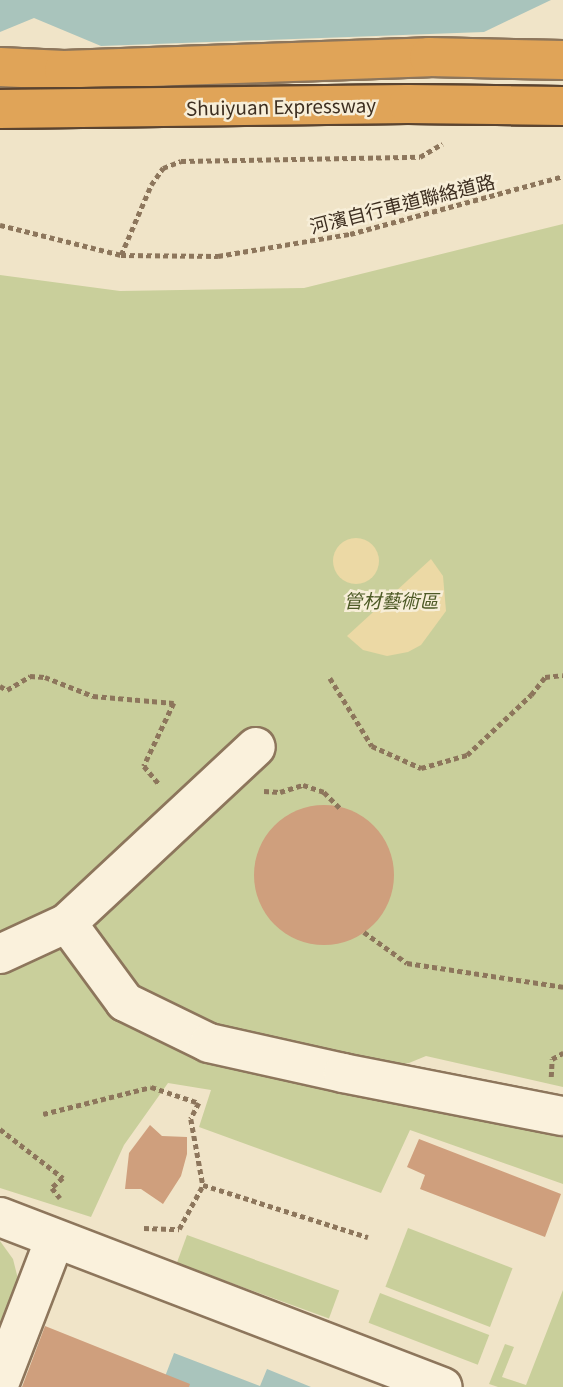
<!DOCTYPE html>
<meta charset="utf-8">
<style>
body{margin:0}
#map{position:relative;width:563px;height:1387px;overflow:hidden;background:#f0e4c8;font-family:Georgia,"Noto Sans TC",serif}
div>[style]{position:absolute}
.green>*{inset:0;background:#c9cf9b;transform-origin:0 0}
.sand>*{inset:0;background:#ecd9a5}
.round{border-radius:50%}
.water>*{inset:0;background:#a9c4bc}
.building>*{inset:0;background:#cf9f7d}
.path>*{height:4.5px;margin-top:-2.25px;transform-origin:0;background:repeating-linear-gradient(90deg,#8d765c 0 5px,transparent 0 8.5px)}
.roads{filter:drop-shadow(2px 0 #8d765c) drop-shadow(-2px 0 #8d765c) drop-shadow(0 2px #8d765c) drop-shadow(0 -2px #8d765c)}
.minor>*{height:38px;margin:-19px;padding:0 19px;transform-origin:19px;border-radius:19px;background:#faf1dc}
.highway>*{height:38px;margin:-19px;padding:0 19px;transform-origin:19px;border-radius:19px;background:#e0a458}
.bridges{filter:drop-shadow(2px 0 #5b4430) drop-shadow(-2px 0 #5b4430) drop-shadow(0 2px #5b4430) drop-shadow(0 -2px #5b4430)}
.highway-bridge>*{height:38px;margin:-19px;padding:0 19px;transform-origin:19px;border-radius:19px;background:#e0a458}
span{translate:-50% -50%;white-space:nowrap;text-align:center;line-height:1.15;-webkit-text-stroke:5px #f7eed8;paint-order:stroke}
.street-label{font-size:19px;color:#3d2e20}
.park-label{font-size:19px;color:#4d5a26;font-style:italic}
</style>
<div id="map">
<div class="green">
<div style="clip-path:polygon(563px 224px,563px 1087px,426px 1056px,409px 1063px,391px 1066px,383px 1097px,563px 1138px,563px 1184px,410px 1130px,381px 1193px,199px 1127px,211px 1090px,168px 1083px,124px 1145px,91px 1217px,0 1188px,0 275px,120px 291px,304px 288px)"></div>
<div style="left:408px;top:1228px;width:112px;height:63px;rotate:21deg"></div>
<div style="left:187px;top:1235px;width:162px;height:30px;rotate:20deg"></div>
<div style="clip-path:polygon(0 1241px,13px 1259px,18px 1279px,15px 1297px,0 1336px)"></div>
<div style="clip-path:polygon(563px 1290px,563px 1387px,498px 1387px,489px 1384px,505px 1344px,514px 1347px,502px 1377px,526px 1385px)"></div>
<div style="left:380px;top:1293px;width:117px;height:32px;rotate:21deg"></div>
</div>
<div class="sand">
<div class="round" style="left:333px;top:538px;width:46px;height:46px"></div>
<div style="clip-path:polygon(431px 559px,443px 576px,446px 611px,421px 645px,408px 652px,387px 656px,363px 650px,347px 636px)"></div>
</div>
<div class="water">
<div style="clip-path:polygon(0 0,551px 0,484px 32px,101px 46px,34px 18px,0 32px)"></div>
<div style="clip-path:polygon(174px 1353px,260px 1386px,267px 1369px,311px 1387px,161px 1387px)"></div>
</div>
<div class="building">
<div class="round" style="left:254px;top:805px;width:140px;height:140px"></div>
<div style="clip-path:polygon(150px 1125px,162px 1136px,187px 1137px,187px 1154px,181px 1176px,163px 1204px,141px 1189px,125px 1189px,129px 1153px)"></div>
<div style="clip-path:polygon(419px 1139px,561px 1194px,545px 1237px,420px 1189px,425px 1175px,407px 1167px)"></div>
<div style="clip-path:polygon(45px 1326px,190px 1384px,189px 1387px,22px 1387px)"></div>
</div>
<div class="path">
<div style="left:0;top:225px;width:125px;rotate:13.9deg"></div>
<div style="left:121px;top:255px;width:97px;rotate:0.6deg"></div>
<div style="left:218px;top:256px;width:134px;rotate:-9.5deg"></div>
<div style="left:350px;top:234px;width:221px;rotate:-15.2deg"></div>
<div style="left:121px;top:255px;width:76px;rotate:-66.8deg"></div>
<div style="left:151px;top:185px;width:21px;rotate:-55deg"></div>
<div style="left:163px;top:168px;width:19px;rotate:-21deg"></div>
<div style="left:181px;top:161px;width:239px;rotate:-1deg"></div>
<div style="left:420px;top:157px;width:26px;rotate:-31deg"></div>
<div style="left:330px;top:678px;width:80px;rotate:58.3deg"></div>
<div style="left:372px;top:746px;width:54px;rotate:24.2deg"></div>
<div style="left:421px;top:768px;width:48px;rotate:-15.8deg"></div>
<div style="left:467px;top:755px;width:88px;rotate:-43.2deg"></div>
<div style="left:531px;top:695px;width:23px;rotate:-52deg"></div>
<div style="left:545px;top:677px;width:18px;rotate:-6deg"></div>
<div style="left:0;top:686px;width:8px;rotate:30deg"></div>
<div style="left:7px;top:690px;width:27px;rotate:-31deg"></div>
<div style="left:30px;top:676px;width:15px;rotate:4deg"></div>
<div style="left:45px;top:677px;width:52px;rotate:21.6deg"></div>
<div style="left:93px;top:696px;width:81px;rotate:4.9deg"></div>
<div style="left:174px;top:703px;width:70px;rotate:115.5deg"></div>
<div style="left:144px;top:766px;width:23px;rotate:50deg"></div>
<div style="left:264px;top:791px;width:16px;rotate:4deg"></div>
<div style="left:280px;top:792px;width:24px;rotate:-17deg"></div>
<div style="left:303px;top:785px;width:22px;rotate:18deg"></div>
<div style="left:324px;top:792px;width:23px;rotate:45deg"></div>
<div style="left:364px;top:932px;width:53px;rotate:35.8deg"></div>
<div style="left:407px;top:963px;width:158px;rotate:8.7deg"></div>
<div style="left:551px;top:1077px;width:18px;rotate:-87deg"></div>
<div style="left:552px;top:1059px;width:13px;rotate:-29deg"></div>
<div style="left:43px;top:1114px;width:111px;rotate:-14deg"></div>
<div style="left:151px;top:1087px;width:51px;rotate:18.4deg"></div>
<div style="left:199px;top:1103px;width:18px;rotate:117deg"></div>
<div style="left:191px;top:1119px;width:67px;rotate:79.7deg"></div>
<div style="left:203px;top:1185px;width:173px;rotate:17.5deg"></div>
<div style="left:0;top:1129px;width:80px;rotate:37.9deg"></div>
<div style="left:63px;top:1178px;width:15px;rotate:138deg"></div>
<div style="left:52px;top:1188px;width:13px;rotate:51deg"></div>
<div style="left:144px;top:1228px;width:35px;rotate:2deg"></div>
<div style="left:179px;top:1229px;width:50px;rotate:-61.4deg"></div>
</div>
<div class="roads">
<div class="minor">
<div style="left:67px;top:923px;width:98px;rotate:53.7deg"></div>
<div style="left:125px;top:1002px;width:93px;rotate:26deg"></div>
<div style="left:209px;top:1043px;width:137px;rotate:12.6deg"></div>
<div style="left:343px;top:1073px;width:224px;rotate:11.1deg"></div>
<div style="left:0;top:954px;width:74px;rotate:-24.8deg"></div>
<div style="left:67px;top:923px;width:258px;rotate:-43deg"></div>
<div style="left:0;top:1217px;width:474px;rotate:21deg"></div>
<div style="left:0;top:1382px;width:153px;rotate:-69deg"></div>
</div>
<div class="highway">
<div style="left:0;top:67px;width:64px;rotate:2.7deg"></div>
<div style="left:64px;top:70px;width:365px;rotate:-2deg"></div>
<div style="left:429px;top:57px;width:134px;rotate:1.3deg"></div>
</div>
</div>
<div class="bridges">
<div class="highway-bridge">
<div style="left:0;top:109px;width:408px;rotate:-0.7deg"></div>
<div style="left:408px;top:104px;width:155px;rotate:0.7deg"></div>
</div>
</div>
<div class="street-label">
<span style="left:281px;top:106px;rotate:-1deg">Shuiyuan Expressway</span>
<span style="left:402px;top:203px;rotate:-14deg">河濱自行車道聯絡道路</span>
</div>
<div class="park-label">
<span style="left:391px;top:600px">管材藝術區</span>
</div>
</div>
